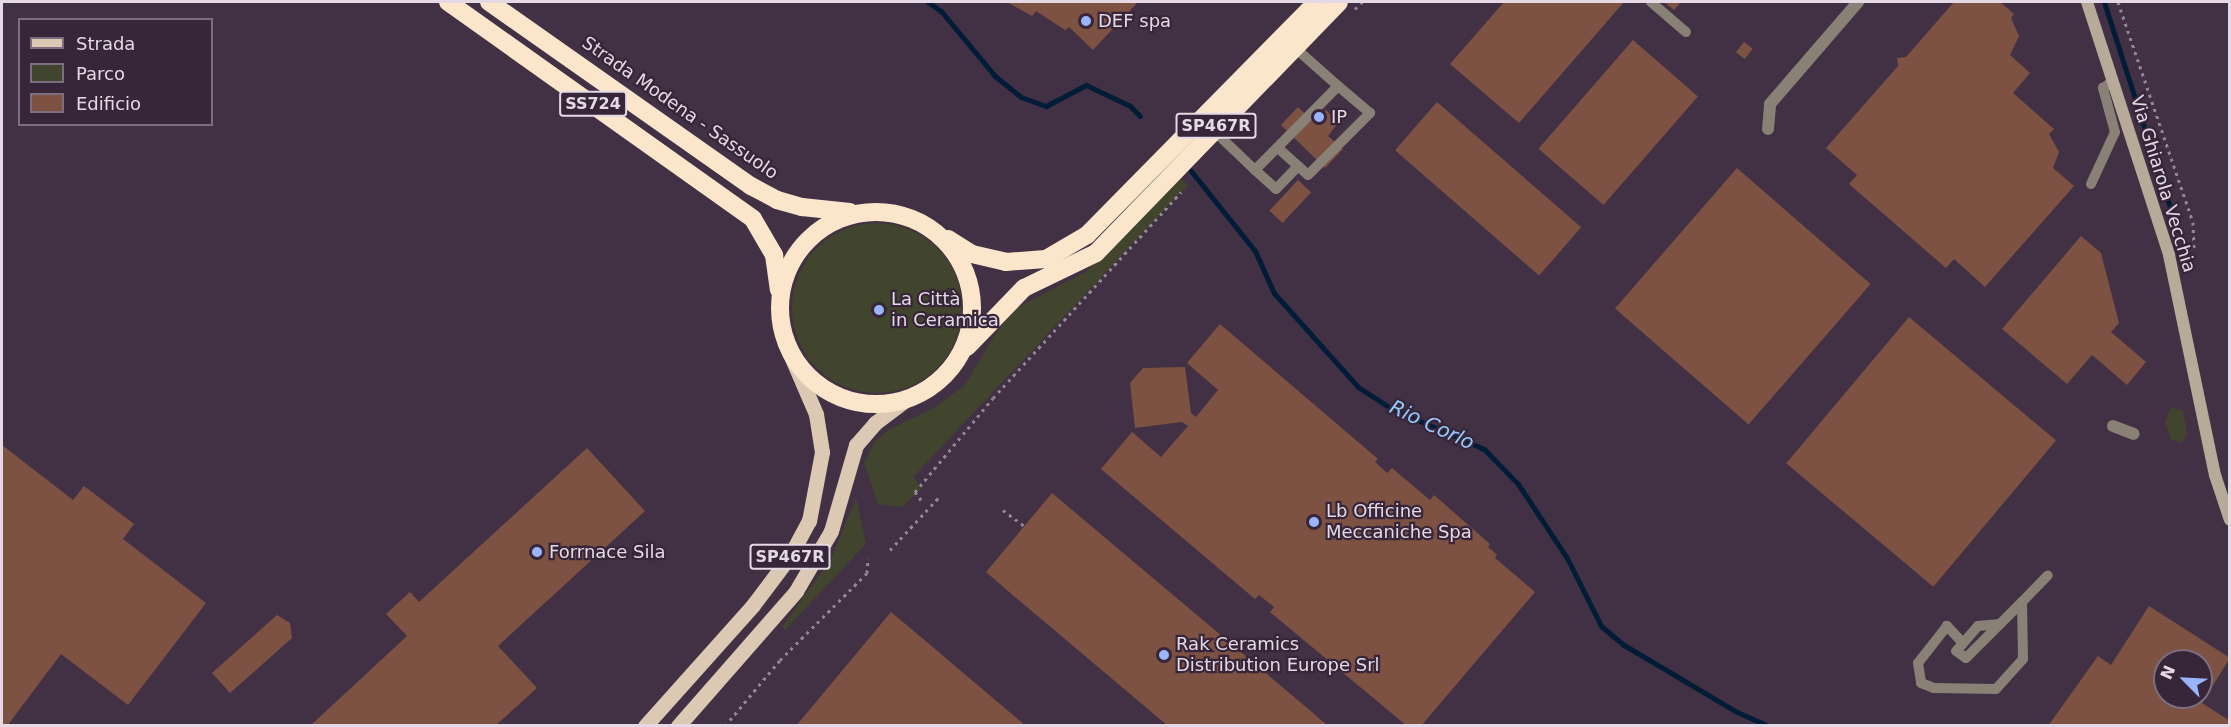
<!DOCTYPE html>
<meta charset="utf-8">
<style>
body{margin:0}
#map{position:relative;width:2231px;height:727px;overflow:hidden;background:#423044;font-family:"DejaVu Sans",sans-serif}
div>[style]{position:absolute}
.green>*{inset:0;background:#42452d}
.round{border-radius:50%}
.stream>*{height:5px;margin:-2.5px;padding:0 2.5px;transform-origin:2.5px;border-radius:2.5px;background:#001c37}
.building>*{inset:0;background:#7e5243;transform-origin:0 0}
.path>*{height:3px;margin-top:-1.5px;transform-origin:0;background:repeating-linear-gradient(90deg,#958696 0 3px,transparent 0 7.5px)}
.lane>*{height:10px;margin:-5px;padding:0 5px;transform-origin:5px;border-radius:5px;background:#898176}
.street>*{height:12px;margin:-6px;padding:0 6px;transform-origin:6px;border-radius:6px;background:#898176}
.secondary>*{height:12px;margin:-6px;padding:0 6px;transform-origin:6px;border-radius:6px;background:#b7aa99}
.primary>*{height:15px;margin:-7.5px;padding:0 7.5px;transform-origin:7.5px;border-radius:7.5px;background:#dbc9b4}
.highway>*{height:18px;margin:-9px;padding:0 9px;transform-origin:9px;border-radius:9px;background:#fbe6cc}
.highway>.ring{margin:-9px;padding:0;box-sizing:content-box;background:none;border:18px solid #fbe6cc;border-radius:50%}
.dots>*{width:16px;height:16px;translate:-50% -50%;box-sizing:border-box;border:3px solid #372639;border-radius:50%}
span{translate:-50% -50%;white-space:nowrap;text-align:center;line-height:1.15;-webkit-text-stroke:4.5px #372639;paint-order:stroke}
.shield-label span{padding:2px 4px;background:#372639;border:2px solid;border-radius:4px;-webkit-text-stroke-width:0}
.shield-label{font-size:16px;color:#e4d9e5;font-weight:700}
.poi-label{font-size:18px;color:#e4d9e5}
.left{translate:0 -50%;text-align:left}
.street-label{font-size:18px;color:#e4d9e5}
.water-label{font-size:20px;color:#94c9ff;font-style:italic}
.frame{position:absolute;inset:0;border:3px solid #e4d9e5;pointer-events:none}
.legend{position:absolute;left:18px;top:18px;width:195px;height:108px;box-sizing:border-box;background:#372639;border:2px solid #7c6e7e;margin:0;padding:8px 10px;list-style:none;font-size:18px;color:#e4d9e5}
.legend li{display:flex;align-items:center;gap:12px;height:30px}
.legend b{width:30px;border:2px solid #7c6e7e}
.north{position:absolute;left:2153px;top:649px;width:60px;height:60px;box-sizing:border-box;background:#372639;border:2px solid #7c6e7e;border-radius:50%;rotate:294deg;font-size:16px;font-weight:700;line-height:24px;text-align:center;color:#e4d9e5}
.north::after{content:'';display:block;margin:auto;width:21px;height:27px;background:#9bb5fd;clip-path:polygon(50% 0,100% 100%,50% 72%,0 100%)}
</style>
<div id="map">
<div class="green">
<div style="clip-path:polygon(1178px 177px,1188px 185px,913px 477px,922px 488px,902px 507px,878px 504px,864px 463px,875px 441px,890px 429px,934px 408px,965px 385px,995px 334px,1017px 308px,1087px 271px)"></div>
<div class="round" style="left:792px;top:223px;width:170px;height:170px"></div>
<div style="clip-path:polygon(2171px 407px,2183px 411px,2187px 433px,2182px 443px,2171px 440px,2165px 422px)"></div>
<div style="clip-path:polygon(856px 498px,866px 544px,785px 630px,782px 627px,831px 559px)"></div>
</div>
<div class="stream">
<div style="left:928px;top:2px;width:16px;rotate:35deg"></div>
<div style="left:941px;top:11px;width:85px;rotate:50.3deg"></div>
<div style="left:995px;top:76px;width:33px;rotate:39deg"></div>
<div style="left:1021px;top:97px;width:27px;rotate:20deg"></div>
<div style="left:1046px;top:106px;width:45px;rotate:-27.7deg"></div>
<div style="left:1086px;top:85px;width:49px;rotate:25.5deg"></div>
<div style="left:1130px;top:106px;width:14px;rotate:45deg"></div>
<div style="left:2104px;top:2px;width:239px;rotate:72.2deg"></div>
<div style="left:1191px;top:171px;width:102px;rotate:51.3deg"></div>
<div style="left:1255px;top:251px;width:46px;rotate:65.7deg"></div>
<div style="left:1274px;top:293px;width:126px;rotate:48.2deg"></div>
<div style="left:1358px;top:387px;width:38px;rotate:33deg"></div>
<div style="left:1390px;top:408px;width:103px;rotate:23.6deg"></div>
<div style="left:1484px;top:449px;width:49px;rotate:45.8deg"></div>
<div style="left:1518px;top:484px;width:89px;rotate:56.5deg"></div>
<div style="left:1567px;top:558px;width:76px;rotate:63.4deg"></div>
<div style="left:1601px;top:626px;width:30px;rotate:40deg"></div>
<div style="left:1624px;top:645px;width:131px;rotate:30.7deg"></div>
<div style="left:1737px;top:712px;width:34px;rotate:24deg"></div>
<div style="left:1896px;top:726px;width:15px"></div>
</div>
<div class="building">
<div style="clip-path:polygon(1007px 2px,1138px 2px,1093px 50px,1069px 27px,1065px 30px,1036px 11px,1032px 16px)"></div>
<div style="clip-path:polygon(1504px 2px,1624px 2px,1519px 123px,1450px 64px)"></div>
<div style="clip-path:polygon(1664px 2px,1681px 2px,1674px 10px)"></div>
<div style="clip-path:polygon(1954px 2px,2000px 2px,2014px 14px,2011px 18px,2019px 36px,2010px 55px,2030px 73px,2013px 93px,2054px 129px,2049px 134px,2059px 152px,2053px 168px,2074px 186px,1985px 287px,1954px 259px,1946px 268px,1849px 184px,1857px 175px,1826px 148px,1898px 66px,1897px 58px,1906px 57px)"></div>
<div style="left:1633px;top:40px;width:86px;height:144px;rotate:41deg"></div>
<div style="left:1744px;top:42px;width:11px;height:13px;rotate:38deg"></div>
<div style="left:1437px;top:102px;width:191px;height:64px;rotate:41deg"></div>
<div style="clip-path:polygon(1298px 107px,1314px 122px,1326px 110px,1338px 123px,1328px 136px,1343px 149px,1325px 168px,1281px 125px)"></div>
<div style="left:1737px;top:168px;width:177px;height:186px;rotate:41deg"></div>
<div style="left:1298px;top:180px;width:18px;height:42px;rotate:43deg"></div>
<div style="clip-path:polygon(2081px 236px,2101px 253px,2119px 323px,2111px 332px,2146px 362px,2127px 385px,2092px 355px,2067px 384px,2002px 329px)"></div>
<div style="left:1909px;top:317px;width:192px;height:191px;rotate:40deg"></div>
<div style="clip-path:polygon(1220px 324px,1378px 459px,1375px 462px,1387px 473px,1392px 468px,1430px 500px,1434px 495px,1490px 544px,1488px 547px,1497px 555px,1495px 558px,1535px 592px,1421px 726px,1407px 726px,1270px 612px,1274px 607px,1259px 595px,1255px 599px,1101px 469px,1132px 432px,1161px 457px,1188px 426px,1182px 422px,1135px 428px,1130px 383px,1143px 368px,1185px 367px,1191px 413px,1196px 417px,1218px 390px,1187px 363px)"></div>
<div style="clip-path:polygon(2px 445px,73px 500px,84px 486px,134px 524px,123px 539px,206px 603px,128px 705px,61px 654px,7px 726px,2px 726px)"></div>
<div style="clip-path:polygon(587px 448px,645px 511px,498px 646px,537px 688px,495px 726px,310px 726px,407px 636px,386px 614px,410px 592px,419px 602px)"></div>
<div style="clip-path:polygon(1052px 493px,1306px 707px,1328px 726px,1168px 726px,1008px 591px,986px 572px)"></div>
<div style="clip-path:polygon(evenodd,2149px 606px,2230px 658px,2202px 703px,2230px 721px,2230px 726px,2048px 726px,2098px 656px,2111px 665px,2149px 606px,2165px 661px,2201px 661px,2201px 697px,2165px 697px,2165px 661px)"></div>
<div style="clip-path:polygon(891px 612px,922px 638px,1026px 726px,796px 726px)"></div>
<div style="clip-path:polygon(277px 615px,290px 623px,292px 638px,230px 693px,212px 673px)"></div>
</div>
<div class="path">
<div style="left:2118px;top:2px;width:232px;rotate:71.2deg"></div>
<div style="left:2193px;top:222px;width:28px;rotate:88deg"></div>
<div style="left:1355px;top:9px;width:10px;rotate:-45deg"></div>
<div style="left:921px;top:500px;width:10px;rotate:-127deg"></div>
<div style="left:915px;top:492px;width:122px;rotate:-50.3deg"></div>
<div style="left:993px;top:398px;width:279px;rotate:-47.6deg"></div>
<div style="left:1003px;top:510px;width:26px;rotate:37deg"></div>
<div style="left:890px;top:550px;width:72px;rotate:-47.2deg"></div>
<div style="left:725px;top:726px;width:86px;rotate:-50.2deg"></div>
<div style="left:780px;top:660px;width:123px;rotate:-45deg"></div>
<div style="left:867px;top:573px;width:15px;rotate:-86deg"></div>
</div>
<div class="lane">
<div style="left:1651px;top:2px;width:46px;rotate:40.6deg"></div>
<div style="left:1213px;top:130px;width:58px;rotate:43.6deg"></div>
<div style="left:1255px;top:170px;width:118px;rotate:-45.3deg"></div>
<div style="left:1338px;top:86px;width:59px;rotate:-138.4deg"></div>
<div style="left:1278px;top:148px;width:40px;rotate:42deg"></div>
<div style="left:1308px;top:175px;width:88px;rotate:-45deg"></div>
<div style="left:1370px;top:113px;width:42px;rotate:-139.8deg"></div>
<div style="left:1255px;top:170px;width:28px;rotate:42deg"></div>
<div style="left:1276px;top:189px;width:32px;rotate:-46deg"></div>
<div style="left:2091px;top:184px;width:57px;rotate:-65.2deg"></div>
<div style="left:2115px;top:132px;width:46px;rotate:-105.3deg"></div>
<div style="left:2103px;top:88px;width:12px;rotate:-35deg"></div>
<div style="left:2000px;top:624px;width:22px;rotate:175deg"></div>
<div style="left:1978px;top:626px;width:33px;rotate:131deg"></div>
<div style="left:1956px;top:651px;width:12px;rotate:35deg"></div>
<div style="left:1966px;top:658px;width:79px;rotate:-45deg"></div>
<div style="left:2022px;top:602px;width:37px;rotate:-46deg"></div>
<div style="left:1961px;top:641px;width:21px;rotate:-133deg"></div>
<div style="left:1947px;top:626px;width:47px;rotate:128.1deg"></div>
<div style="left:1918px;top:663px;width:20px;rotate:81deg"></div>
<div style="left:1921px;top:683px;width:14px;rotate:21deg"></div>
<div style="left:1934px;top:688px;width:62px;rotate:0.9deg"></div>
<div style="left:1996px;top:689px;width:40px;rotate:-48deg"></div>
<div style="left:2023px;top:659px;width:57px;rotate:-91deg"></div>
</div>
<div class="street">
<div style="left:1768px;top:129px;width:25px;rotate:-85deg"></div>
<div style="left:1770px;top:104px;width:135px;rotate:-49.2deg"></div>
<div style="left:2113px;top:426px;width:22px;rotate:21deg"></div>
</div>
<div class="secondary">
<div style="left:2087px;top:2px;width:266px;rotate:72deg"></div>
<div style="left:2169px;top:255px;width:225px;rotate:78.2deg"></div>
<div style="left:2215px;top:475px;width:47px;rotate:71.6deg"></div>
</div>
<div class="primary">
<div style="left:645px;top:726px;width:162px;rotate:-48.2deg"></div>
<div style="left:753px;top:605px;width:61px;rotate:-52.9deg"></div>
<div style="left:790px;top:556px;width:40px;rotate:-62deg"></div>
<div style="left:809px;top:521px;width:70px;rotate:-79.3deg"></div>
<div style="left:822px;top:452px;width:38px;rotate:-99deg"></div>
<div style="left:816px;top:414px;width:73px;rotate:-113.4deg"></div>
<div style="left:678px;top:726px;width:179px;rotate:-48.8deg"></div>
<div style="left:796px;top:591px;width:69px;rotate:-59.7deg"></div>
<div style="left:831px;top:531px;width:90px;rotate:-73.8deg"></div>
<div style="left:856px;top:445px;width:29px;rotate:-49deg"></div>
<div style="left:875px;top:423px;width:39px;rotate:-37deg"></div>
</div>
<div class="highway">
<div style="left:448px;top:2px;width:374px;rotate:35.4deg"></div>
<div style="left:753px;top:219px;width:42px;rotate:59.7deg"></div>
<div style="left:774px;top:255px;width:35px;rotate:82deg"></div>
<div style="left:489px;top:2px;width:320px;rotate:35.1deg"></div>
<div style="left:751px;top:186px;width:30px;rotate:28deg"></div>
<div style="left:777px;top:200px;width:26px;rotate:16deg"></div>
<div style="left:802px;top:207px;width:48px;rotate:5.9deg"></div>
<div class="ring" style="left:780px;top:212px;width:174px;height:174px"></div>
<div style="left:948px;top:239px;width:28px;rotate:32deg"></div>
<div style="left:972px;top:254px;width:35px;rotate:13deg"></div>
<div style="left:1006px;top:262px;width:40px;rotate:-4.3deg"></div>
<div style="left:1046px;top:259px;width:48px;rotate:-30.3deg"></div>
<div style="left:1087px;top:235px;width:327px;rotate:-45.4deg"></div>
<div style="left:967px;top:347px;width:82px;rotate:-46deg"></div>
<div style="left:1024px;top:288px;width:80px;rotate:-25.9deg"></div>
<div style="left:1096px;top:253px;width:349px;rotate:-45.9deg"></div>
</div>
<div class="dots">
<div style="left:1086px;top:21px;background:#9bb5fd"></div>
<div style="left:1319px;top:117px;background:#9bb5fd"></div>
<div style="left:879px;top:310px;background:#9bb5fd"></div>
<div style="left:1314px;top:522px;background:#9bb5fd"></div>
<div style="left:537px;top:552px;background:#9bb5fd"></div>
<div style="left:1164px;top:655px;background:#9bb5fd"></div>
</div>
<div class="shield-label">
<span style="left:593px;top:104px">SS724</span>
<span style="left:1216px;top:126px">SP467R</span>
<span style="left:790px;top:557px">SP467R</span>
</div>
<div class="poi-label">
<span class="left" style="left:1098px;top:21px">DEF spa</span>
<span class="left" style="left:1331px;top:117px">IP</span>
<span class="left" style="left:891px;top:310px">La Città<br>in Ceramica</span>
<span class="left" style="left:1326px;top:522px">Lb Officine<br>Meccaniche Spa</span>
<span class="left" style="left:549px;top:552px">Forrnace Sila</span>
<span class="left" style="left:1176px;top:655px">Rak Ceramics<br>Distribution Europe Srl</span>
</div>
<div class="street-label">
<span style="left:680px;top:108px;rotate:35deg">Strada Modena - Sassuolo</span>
<span style="left:2163px;top:184px;rotate:73deg">Via Ghiarola Vecchia</span>
</div>
<div class="water-label">
<span style="left:1432px;top:425px;rotate:25deg">Rio Corlo</span>
</div>
<div class="frame"></div>
<ul class="legend">
<li><b style="height:8px;background:#dbc9b4"></b>Strada</li>
<li><b style="height:16px;background:#42452d"></b>Parco</li>
<li><b style="height:16px;background:#7e5243"></b>Edificio</li>
</ul>
<div class="north">N</div>
</div>
